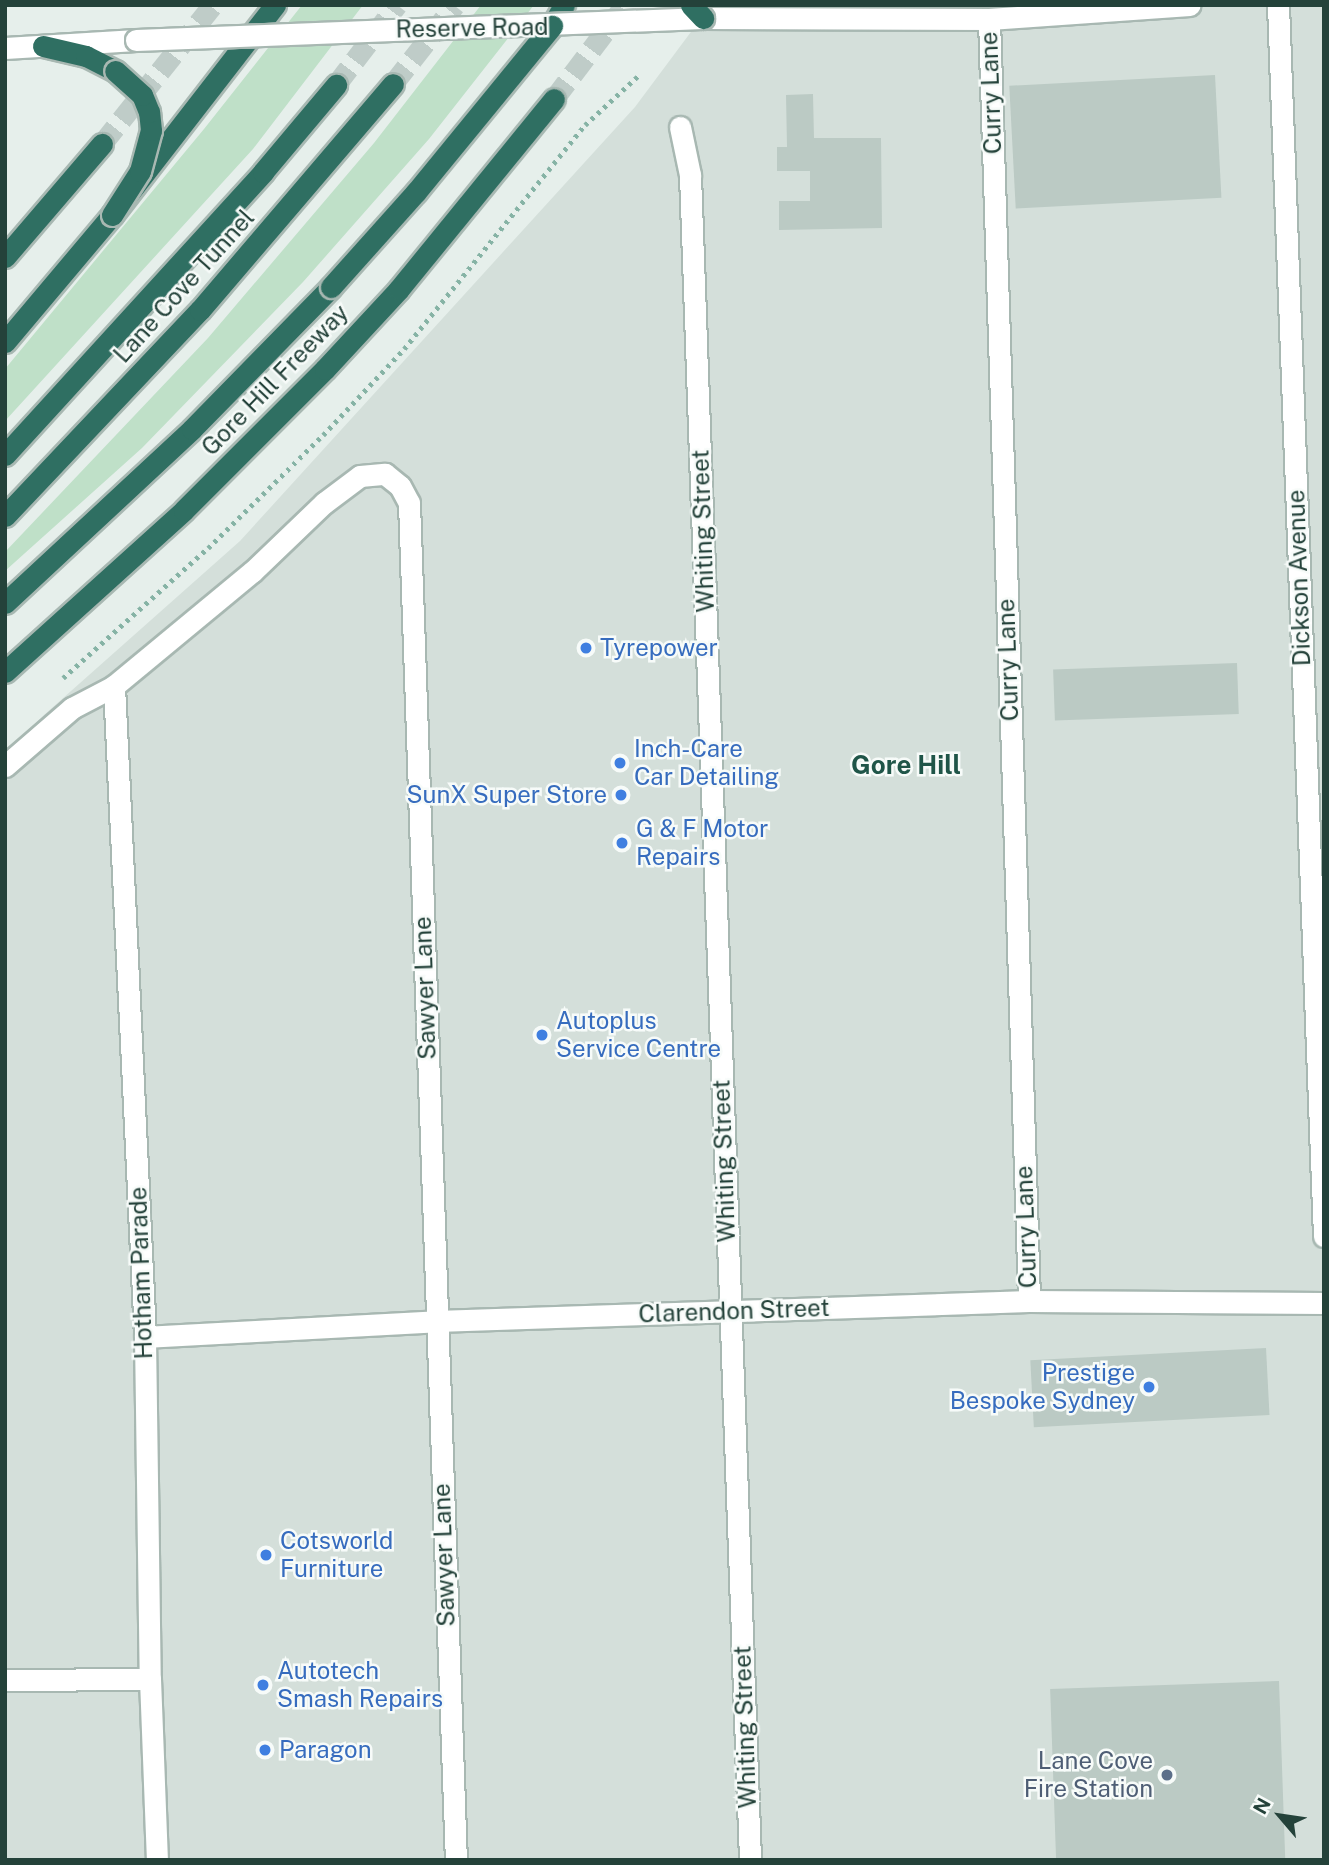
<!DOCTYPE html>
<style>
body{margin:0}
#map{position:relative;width:1329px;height:1865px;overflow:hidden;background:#e6efeb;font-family:"Public Sans",sans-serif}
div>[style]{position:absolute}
.built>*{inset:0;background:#d4dfda}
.green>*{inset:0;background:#bfe0c8}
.building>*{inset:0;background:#bbcac4;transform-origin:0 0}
.highway-tunnel>*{height:21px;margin-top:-10.5px;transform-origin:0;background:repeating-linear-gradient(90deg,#bfccc8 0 21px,transparent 0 31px)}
.path>*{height:4.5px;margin-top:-2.25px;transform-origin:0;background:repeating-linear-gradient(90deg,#86b3a5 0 3.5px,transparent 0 8.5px)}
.roads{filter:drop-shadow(2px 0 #a8b8b2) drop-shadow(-2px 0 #a8b8b2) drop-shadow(0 2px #a8b8b2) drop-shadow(0 -2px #a8b8b2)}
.minor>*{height:21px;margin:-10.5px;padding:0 10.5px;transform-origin:10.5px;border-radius:10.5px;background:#fff}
.highway>*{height:21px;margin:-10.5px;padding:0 10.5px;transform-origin:10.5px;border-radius:10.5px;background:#2f6f62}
.bridges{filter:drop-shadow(2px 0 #a8b8b2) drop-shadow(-2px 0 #a8b8b2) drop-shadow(0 2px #a8b8b2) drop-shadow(0 -2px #a8b8b2)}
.minor-bridge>*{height:21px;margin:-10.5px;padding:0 10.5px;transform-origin:10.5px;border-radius:10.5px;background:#fff}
.highway-bridge>*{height:21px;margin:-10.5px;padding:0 10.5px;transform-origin:10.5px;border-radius:10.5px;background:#2f6f62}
.dots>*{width:19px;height:19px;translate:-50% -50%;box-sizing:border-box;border:4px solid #f7fbf9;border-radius:50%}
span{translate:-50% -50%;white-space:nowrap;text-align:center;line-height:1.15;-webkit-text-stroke:5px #f7fbf9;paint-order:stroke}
.street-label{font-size:24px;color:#24423a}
.shop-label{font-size:24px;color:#366cbe}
.left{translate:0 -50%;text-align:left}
.right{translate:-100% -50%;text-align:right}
.service-label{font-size:24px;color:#4e5e75}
.neighbourhood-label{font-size:26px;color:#1f5548;font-weight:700}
.frame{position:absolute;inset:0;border:7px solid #24423a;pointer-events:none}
.north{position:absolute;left:1245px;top:1781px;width:70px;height:70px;-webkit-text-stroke:5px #f7fbf9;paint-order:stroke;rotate:299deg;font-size:19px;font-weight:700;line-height:28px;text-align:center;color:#24423a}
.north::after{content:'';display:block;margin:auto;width:24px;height:32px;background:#24423a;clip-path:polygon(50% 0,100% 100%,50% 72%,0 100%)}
</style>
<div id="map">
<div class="built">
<div style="clip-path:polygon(711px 5px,1324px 5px,1324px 1860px,5px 1860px,5px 754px,44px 715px,240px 541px,635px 107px)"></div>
</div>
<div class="green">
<div style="clip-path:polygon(302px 5px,363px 5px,253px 149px,5px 421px,5px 369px,204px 129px)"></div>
<div style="clip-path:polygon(481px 5px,534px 5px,429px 139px,303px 282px,142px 448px,5px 571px,5px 552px,208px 338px,374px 143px)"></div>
</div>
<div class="building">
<div style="left:1215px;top:75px;width:123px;height:206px;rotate:87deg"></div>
<div style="clip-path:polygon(813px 94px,814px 138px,881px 138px,882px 228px,779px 230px,779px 201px,810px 201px,810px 171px,777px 171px,777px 147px,787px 147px,786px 95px)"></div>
<div style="left:1237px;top:663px;width:51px;height:184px;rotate:88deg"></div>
<div style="left:1266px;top:1348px;width:67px;height:236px;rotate:87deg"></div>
<div style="left:1279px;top:1681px;width:179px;height:229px;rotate:88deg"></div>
</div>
<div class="highway-tunnel">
<div style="left:393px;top:84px;width:100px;rotate:-51.9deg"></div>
<div style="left:336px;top:85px;width:101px;rotate:-52.7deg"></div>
<div style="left:554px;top:99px;width:118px;rotate:-52.9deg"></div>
<div style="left:102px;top:144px;width:178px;rotate:-51.4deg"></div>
</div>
<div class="path">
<div style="left:63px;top:678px;width:195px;rotate:-41.9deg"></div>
<div style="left:208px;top:548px;width:161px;rotate:-44.5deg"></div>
<div style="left:323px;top:435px;width:118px;rotate:-46.7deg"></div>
<div style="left:404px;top:349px;width:288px;rotate:-51.1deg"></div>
<div style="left:585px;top:125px;width:75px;rotate:-42.8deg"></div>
</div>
<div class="roads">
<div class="minor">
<div style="left:1278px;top:5px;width:1232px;rotate:87.86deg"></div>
<div style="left:703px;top:18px;width:286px;rotate:0.2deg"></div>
<div style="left:989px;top:19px;width:201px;rotate:-4deg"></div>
<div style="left:989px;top:19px;width:1283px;rotate:88.21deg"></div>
<div style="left:5px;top:48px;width:131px;rotate:-3.5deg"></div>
<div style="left:680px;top:127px;width:49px;rotate:78.2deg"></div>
<div style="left:690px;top:175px;width:1686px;rotate:87.96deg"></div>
<div style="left:114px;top:686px;width:652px;rotate:87.27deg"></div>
<div style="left:145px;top:1337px;width:342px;rotate:89.2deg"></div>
<div style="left:150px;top:1679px;width:181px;rotate:87.8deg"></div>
<div style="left:5px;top:766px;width:89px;rotate:-40.9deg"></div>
<div style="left:72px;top:708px;width:47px;rotate:-27.6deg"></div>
<div style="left:114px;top:686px;width:179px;rotate:-39.6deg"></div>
<div style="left:252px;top:572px;width:100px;rotate:-43.8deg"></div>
<div style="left:324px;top:503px;width:45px;rotate:-36.9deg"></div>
<div style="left:360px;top:476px;width:25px;rotate:-5deg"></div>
<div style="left:385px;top:474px;width:19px;rotate:39deg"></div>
<div style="left:400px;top:486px;width:19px;rotate:62deg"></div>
<div style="left:409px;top:503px;width:1358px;rotate:88.02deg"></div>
<div style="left:145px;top:1337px;width:291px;rotate:-3.1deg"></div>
<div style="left:436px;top:1321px;width:593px;rotate:-1.93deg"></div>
<div style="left:1029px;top:1301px;width:295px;rotate:0.4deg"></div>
<div style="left:5px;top:1680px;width:145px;rotate:-0.4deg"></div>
</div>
<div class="highway">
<div style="left:552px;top:26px;width:24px;rotate:-60deg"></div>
<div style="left:43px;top:46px;width:44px;rotate:13.1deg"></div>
<div style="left:86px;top:56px;width:33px;rotate:27deg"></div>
<div style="left:5px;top:257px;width:149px;rotate:-49.4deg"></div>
<div style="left:5px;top:342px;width:166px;rotate:-49.9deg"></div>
<div style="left:112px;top:215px;width:266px;rotate:-52.2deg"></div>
<div style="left:5px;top:455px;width:383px;rotate:-47.6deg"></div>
<div style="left:263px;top:172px;width:114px;rotate:-50deg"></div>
<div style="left:5px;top:516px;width:284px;rotate:-46.6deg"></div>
<div style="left:200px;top:310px;width:297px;rotate:-49.5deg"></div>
<div style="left:5px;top:603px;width:255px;rotate:-42.9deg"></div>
<div style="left:192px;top:429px;width:199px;rotate:-45.6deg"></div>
<div style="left:5px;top:672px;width:241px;rotate:-42.1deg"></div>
<div style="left:184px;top:510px;width:199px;rotate:-45deg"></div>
<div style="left:325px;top:369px;width:109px;rotate:-47.2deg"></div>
<div style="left:399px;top:289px;width:245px;rotate:-50.8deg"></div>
</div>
</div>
<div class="bridges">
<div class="minor-bridge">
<div style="left:136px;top:40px;width:567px;rotate:-2.22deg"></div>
</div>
<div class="highway-bridge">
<div style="left:691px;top:5px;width:18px;rotate:47deg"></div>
<div style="left:112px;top:215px;width:52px;rotate:-57.5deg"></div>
<div style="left:140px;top:171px;width:42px;rotate:-75deg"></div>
<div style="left:151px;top:130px;width:18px;rotate:-96deg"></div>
<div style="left:149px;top:112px;width:18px;rotate:-112deg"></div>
<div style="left:142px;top:95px;width:36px;rotate:-138deg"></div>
<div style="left:331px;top:287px;width:127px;rotate:-48.2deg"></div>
<div style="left:416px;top:192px;width:215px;rotate:-50.7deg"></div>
</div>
</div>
<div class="dots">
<div style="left:586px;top:648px;background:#3f7fe0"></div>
<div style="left:620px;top:763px;background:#3f7fe0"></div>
<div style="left:621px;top:795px;background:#3f7fe0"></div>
<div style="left:622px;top:843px;background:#3f7fe0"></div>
<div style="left:542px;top:1035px;background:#3f7fe0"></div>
<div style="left:1149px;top:1387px;background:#3f7fe0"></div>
<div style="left:266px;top:1555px;background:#3f7fe0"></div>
<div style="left:263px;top:1685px;background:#3f7fe0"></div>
<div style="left:265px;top:1750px;background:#3f7fe0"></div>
<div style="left:1167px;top:1775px;background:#5c6f8a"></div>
</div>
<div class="street-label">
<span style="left:472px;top:28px;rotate:-1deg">Reserve Road</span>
<span style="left:991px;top:93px;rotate:-92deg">Curry Lane</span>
<span style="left:184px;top:286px;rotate:-48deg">Lane Cove Tunnel</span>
<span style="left:275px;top:380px;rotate:-46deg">Gore Hill Freeway</span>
<span style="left:703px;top:531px;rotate:-92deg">Whiting Street</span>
<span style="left:1299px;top:578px;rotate:-92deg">Dickson Avenue</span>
<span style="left:1008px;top:660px;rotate:-92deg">Curry Lane</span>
<span style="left:425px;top:988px;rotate:-92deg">Sawyer Lane</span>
<span style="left:724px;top:1161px;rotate:-92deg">Whiting Street</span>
<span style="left:1026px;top:1227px;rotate:-92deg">Curry Lane</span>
<span style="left:141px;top:1273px;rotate:-92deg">Hotham Parade</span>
<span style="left:734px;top:1311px;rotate:-2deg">Clarendon Street</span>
<span style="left:444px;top:1555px;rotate:-92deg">Sawyer Lane</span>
<span style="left:745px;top:1727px;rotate:-92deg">Whiting Street</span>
</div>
<div class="shop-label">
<span class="left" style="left:600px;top:648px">Tyrepower</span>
<span class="left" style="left:634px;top:763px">Inch-Care<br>Car Detailing</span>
<span class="right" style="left:607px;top:795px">SunX Super Store</span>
<span class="left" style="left:636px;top:843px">G &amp; F Motor<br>Repairs</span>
<span class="left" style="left:556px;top:1035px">Autoplus<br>Service Centre</span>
<span class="right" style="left:1135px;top:1387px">Prestige<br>Bespoke Sydney</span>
<span class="left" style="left:280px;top:1555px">Cotsworld<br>Furniture</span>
<span class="left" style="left:277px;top:1685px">Autotech<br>Smash Repairs</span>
<span class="left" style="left:279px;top:1750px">Paragon</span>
</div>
<div class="service-label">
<span class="right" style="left:1153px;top:1775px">Lane Cove<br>Fire Station</span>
</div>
<div class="neighbourhood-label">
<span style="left:906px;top:765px">Gore Hill</span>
</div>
<div class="frame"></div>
<div class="north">N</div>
</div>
